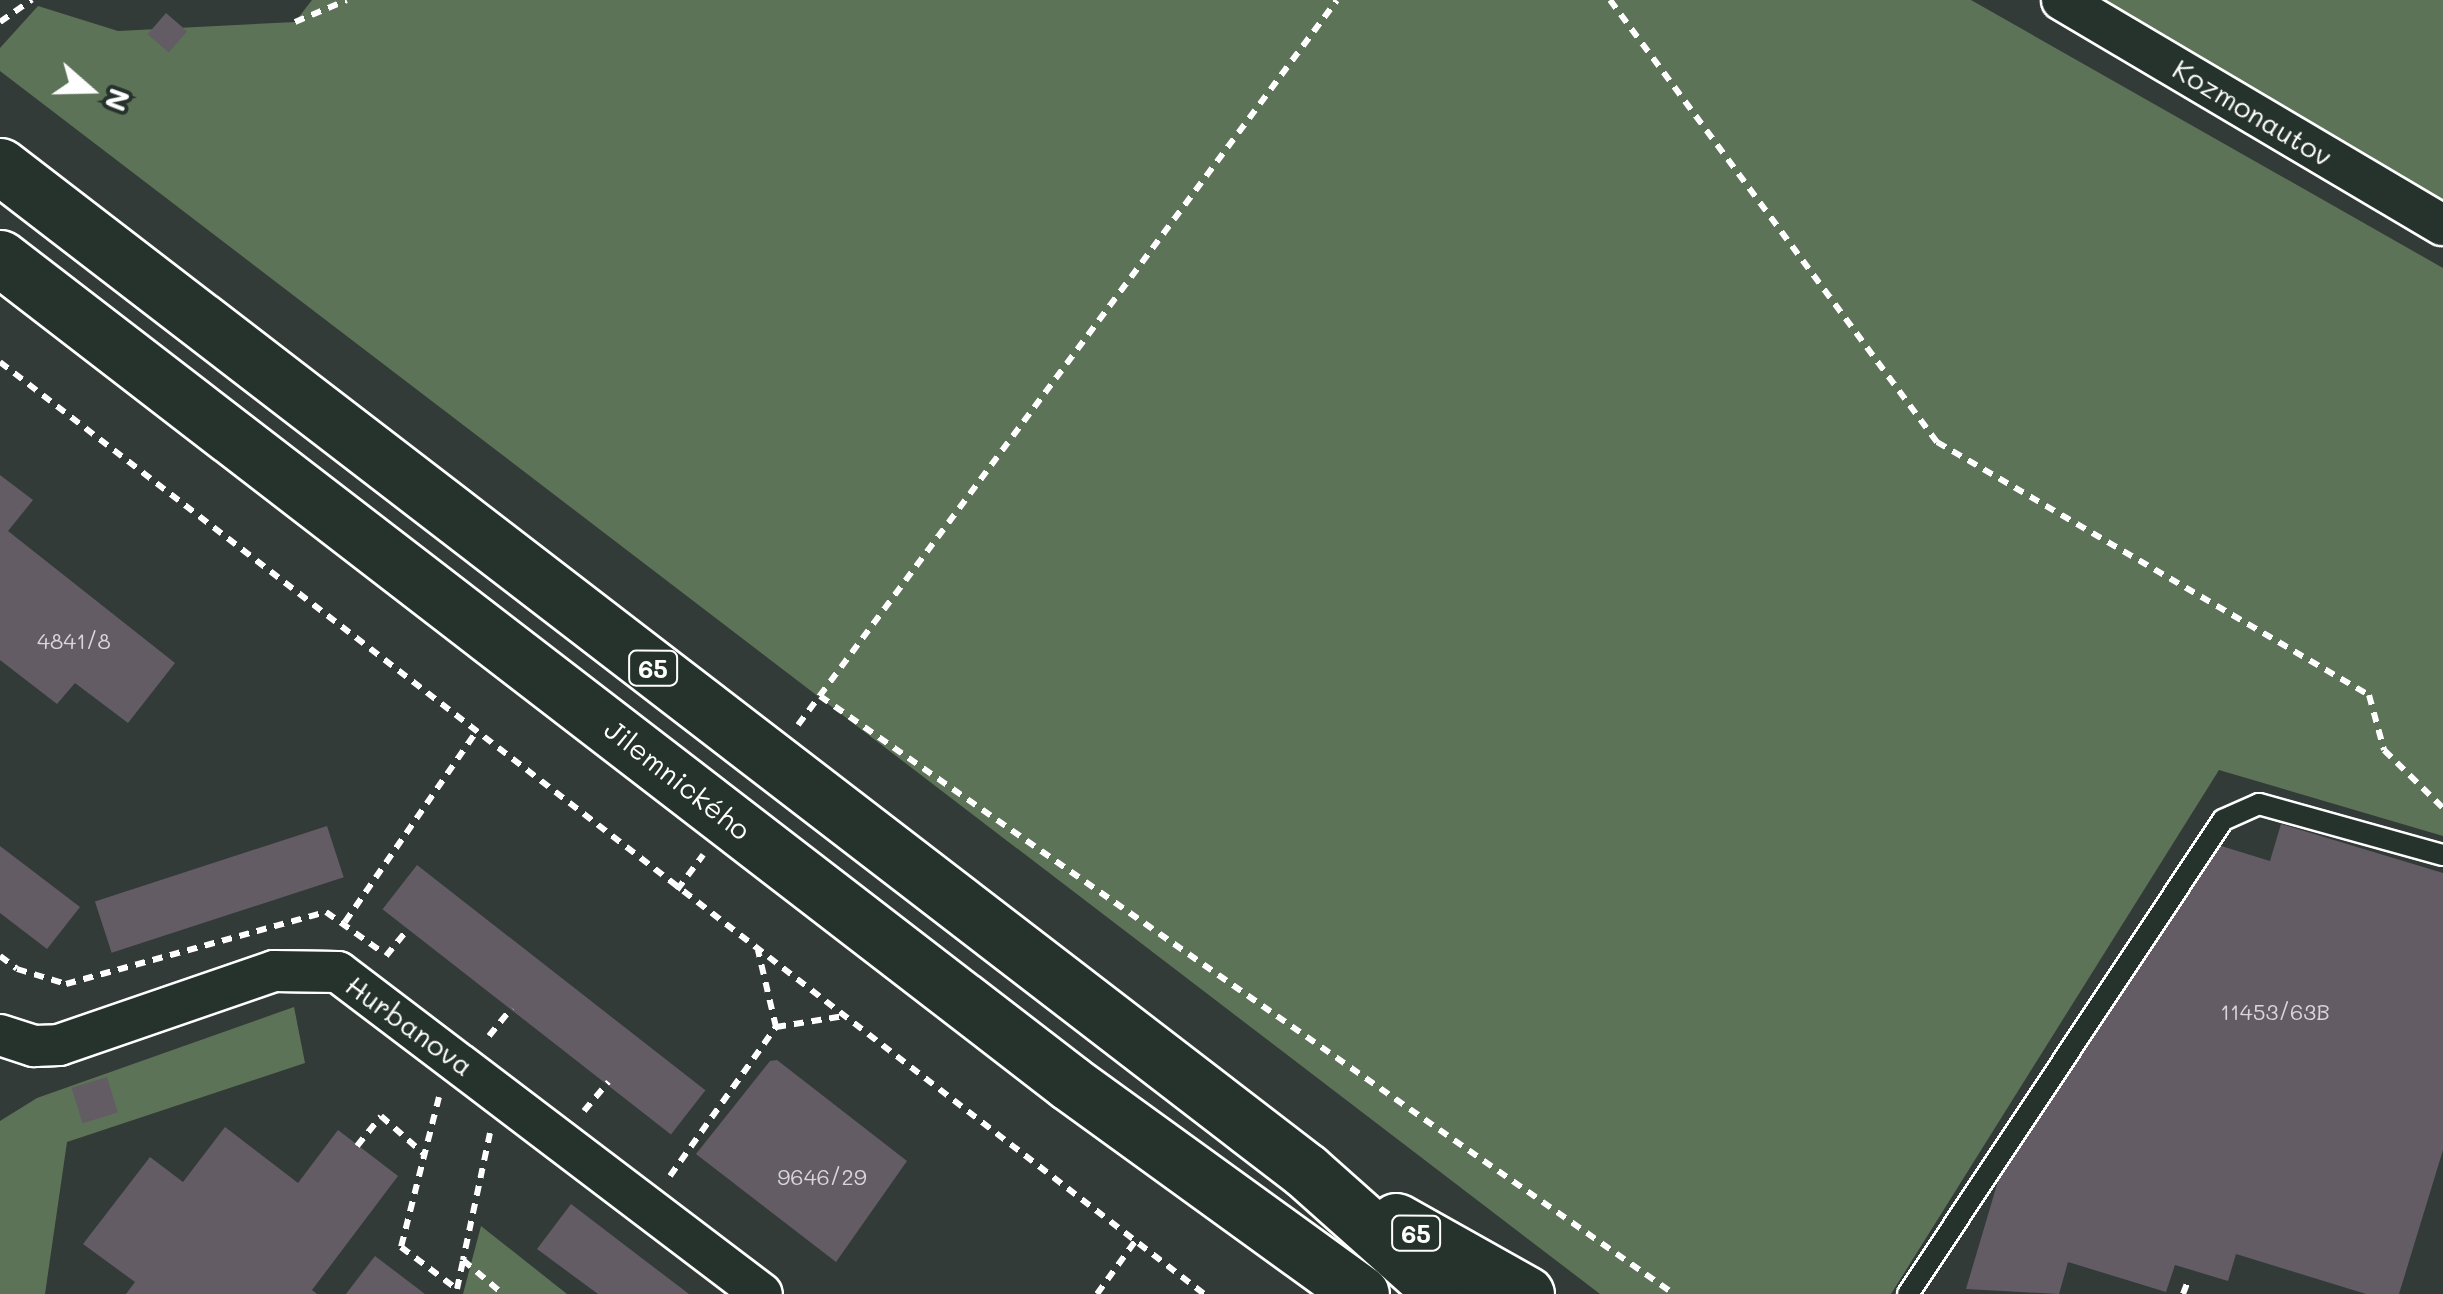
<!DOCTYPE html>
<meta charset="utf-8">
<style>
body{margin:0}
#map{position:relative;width:2443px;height:1294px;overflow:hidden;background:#323b38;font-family:Mali,sans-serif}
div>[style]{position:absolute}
.green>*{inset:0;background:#5d7357}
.building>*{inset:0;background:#635c65;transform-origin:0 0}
.path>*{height:6px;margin-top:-3px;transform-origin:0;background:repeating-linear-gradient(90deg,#fff 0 10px,transparent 0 18px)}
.roads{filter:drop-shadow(2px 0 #fff) drop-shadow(-2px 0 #fff) drop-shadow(0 2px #fff) drop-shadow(0 -2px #fff)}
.service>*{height:20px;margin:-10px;padding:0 10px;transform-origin:10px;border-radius:10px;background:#26332d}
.minor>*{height:40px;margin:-20px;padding:0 20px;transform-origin:20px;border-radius:20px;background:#26332d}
.primary>*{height:55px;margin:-27.5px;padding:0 27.5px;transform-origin:27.5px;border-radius:27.5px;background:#26332d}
span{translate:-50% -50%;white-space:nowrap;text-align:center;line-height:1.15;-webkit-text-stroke:10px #26332d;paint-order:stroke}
.number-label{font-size:22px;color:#d8d6d8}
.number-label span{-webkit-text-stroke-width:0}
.shield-label span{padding:2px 8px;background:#26332d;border:2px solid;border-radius:8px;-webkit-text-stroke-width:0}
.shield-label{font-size:25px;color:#fff;font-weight:700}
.street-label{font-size:28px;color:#fff}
.north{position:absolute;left:40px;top:40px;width:100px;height:100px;-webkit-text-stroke:8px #26332d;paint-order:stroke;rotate:110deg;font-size:28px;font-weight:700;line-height:40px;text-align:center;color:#fff}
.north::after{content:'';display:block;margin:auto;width:35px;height:45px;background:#fff;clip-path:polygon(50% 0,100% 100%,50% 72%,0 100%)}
</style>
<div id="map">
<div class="green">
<div style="clip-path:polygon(312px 0,1971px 0,2443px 268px,2443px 836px,2219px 770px,1891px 1294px,1600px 1294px,0 71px,0 48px,38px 6px,118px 31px,295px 22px)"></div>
<div style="clip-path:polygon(2082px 0,2443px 0,2443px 212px)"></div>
<div style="clip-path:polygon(294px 1007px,305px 1063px,67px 1142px,45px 1294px,0 1294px,0 1121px,37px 1098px)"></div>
<div style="clip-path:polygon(481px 1226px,567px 1294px,463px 1294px)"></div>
</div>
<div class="building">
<div style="left:166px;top:13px;width:28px;height:28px;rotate:41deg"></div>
<div style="clip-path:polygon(0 475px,33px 500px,8px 531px,175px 663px,128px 723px,75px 683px,57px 704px,0 660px)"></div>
<div style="clip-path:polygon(2281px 824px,2443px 873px,2443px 1150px,2399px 1294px,2366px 1294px,2236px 1254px,2228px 1281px,2175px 1265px,2166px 1292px,2068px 1262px,2059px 1294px,1966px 1289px,2001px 1171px,2218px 845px,2270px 861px)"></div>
<div style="left:327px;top:826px;width:54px;height:244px;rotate:72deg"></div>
<div style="clip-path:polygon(0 846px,80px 907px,47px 949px,0 913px)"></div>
<div style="left:417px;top:865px;width:366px;height:56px;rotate:38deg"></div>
<div style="clip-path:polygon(777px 1060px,907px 1161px,836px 1262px,696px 1154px,770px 1061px)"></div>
<div style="left:107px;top:1077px;width:37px;height:37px;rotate:73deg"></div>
<div style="clip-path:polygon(225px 1127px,298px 1183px,338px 1130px,398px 1176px,312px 1290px,317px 1294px,126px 1294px,135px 1282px,83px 1244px,150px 1157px,183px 1182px)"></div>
<div style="clip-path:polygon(571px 1204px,639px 1256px,689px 1294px,598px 1294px,537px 1249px)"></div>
<div style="clip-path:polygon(375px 1256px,425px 1294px,346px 1294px)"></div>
</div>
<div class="path">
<div style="left:1610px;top:0;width:550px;rotate:53.51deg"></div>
<div style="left:1937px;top:442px;width:501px;rotate:30.36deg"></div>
<div style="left:2369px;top:695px;width:57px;rotate:74.7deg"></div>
<div style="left:2384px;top:750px;width:83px;rotate:44.5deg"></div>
<div style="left:0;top:22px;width:39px;rotate:-35deg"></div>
<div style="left:295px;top:22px;width:56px;rotate:-22.9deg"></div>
<div style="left:0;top:362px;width:1523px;rotate:37.74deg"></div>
<div style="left:820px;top:696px;width:1043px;rotate:35deg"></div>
<div style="left:798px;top:725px;width:903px;rotate:-53.37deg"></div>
<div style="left:677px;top:890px;width:44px;rotate:-53.4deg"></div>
<div style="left:345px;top:922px;width:232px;rotate:-55.4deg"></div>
<div style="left:0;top:956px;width:21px;rotate:37deg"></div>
<div style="left:17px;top:969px;width:51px;rotate:17deg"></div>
<div style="left:66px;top:984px;width:270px;rotate:-15.5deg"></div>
<div style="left:326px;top:912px;width:69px;rotate:35.5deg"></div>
<div style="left:386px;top:956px;width:35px;rotate:-51deg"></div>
<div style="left:776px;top:1027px;width:69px;rotate:-9.2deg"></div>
<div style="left:489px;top:1036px;width:36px;rotate:-51deg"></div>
<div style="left:439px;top:1097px;width:155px;rotate:104.2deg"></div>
<div style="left:401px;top:1247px;width:70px;rotate:36.9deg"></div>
<div style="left:457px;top:1289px;width:30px;rotate:-78deg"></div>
<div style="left:584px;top:1111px;width:38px;rotate:-50deg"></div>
<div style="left:490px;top:1133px;width:130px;rotate:102deg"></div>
<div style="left:463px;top:1260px;width:52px;rotate:40.4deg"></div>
<div style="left:357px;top:1146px;width:38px;rotate:-51deg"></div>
<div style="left:381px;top:1116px;width:57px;rotate:41.5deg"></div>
<div style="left:670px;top:1176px;width:183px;rotate:-54.6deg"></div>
<div style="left:776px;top:1027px;width:79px;rotate:-103.2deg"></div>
<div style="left:1097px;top:1294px;width:67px;rotate:-54.2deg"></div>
<div style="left:2183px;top:1294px;width:14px;rotate:-69deg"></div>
</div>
<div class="roads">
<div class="service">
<div style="left:1908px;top:1294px;width:569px;rotate:-56.39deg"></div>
<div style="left:2223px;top:820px;width:39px;rotate:-24deg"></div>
<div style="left:2259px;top:804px;width:191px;rotate:15.5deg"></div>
</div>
<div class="minor">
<div style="left:2062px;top:0;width:442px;rotate:30.6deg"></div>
<div style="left:0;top:1035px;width:36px;rotate:18deg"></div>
<div style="left:34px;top:1046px;width:25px;rotate:-2deg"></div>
<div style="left:59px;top:1045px;width:227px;rotate:-19deg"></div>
<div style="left:274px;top:971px;width:64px;rotate:0.9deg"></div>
<div style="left:338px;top:972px;width:532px;rotate:37.21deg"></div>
</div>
<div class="primary">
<div style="left:0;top:166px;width:1648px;rotate:37.58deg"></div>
<div style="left:1306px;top:1171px;width:185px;rotate:41.7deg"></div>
<div style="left:0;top:258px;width:1351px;rotate:37.63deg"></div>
<div style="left:1070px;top:1083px;width:359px;rotate:35.9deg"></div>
<div style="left:1396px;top:1221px;width:149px;rotate:29.3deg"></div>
</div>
</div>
<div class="number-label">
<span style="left:74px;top:641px">4841/8</span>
<span style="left:2275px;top:1012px">11453/63B</span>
<span style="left:822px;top:1177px">9646/29</span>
</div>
<div class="shield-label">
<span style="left:653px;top:668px">65</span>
<span style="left:1416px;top:1233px">65</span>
</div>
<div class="street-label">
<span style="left:2253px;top:112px;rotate:31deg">Kozmonautov</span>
<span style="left:678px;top:779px;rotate:38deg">Jilemnického</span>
<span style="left:410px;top:1025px;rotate:36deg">Hurbanova</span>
</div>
<div class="north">N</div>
</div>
